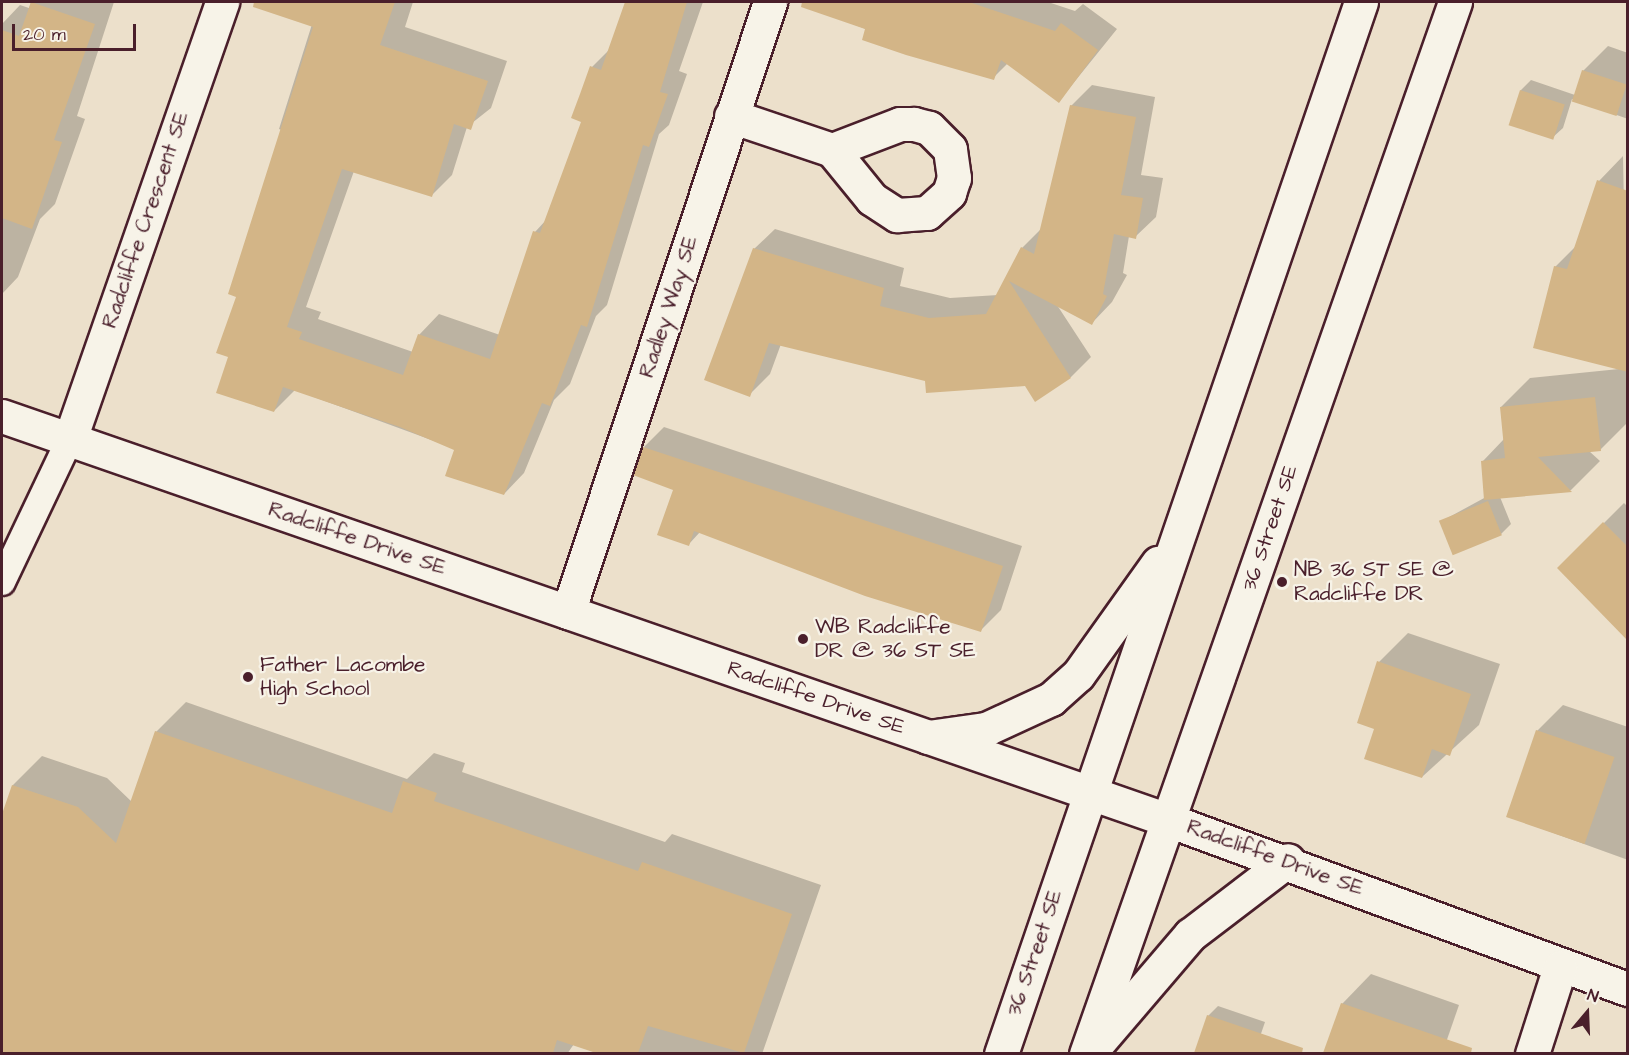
<!DOCTYPE html>
<style>
body{margin:0}
#map{position:relative;width:1629px;height:1055px;overflow:hidden;background:#ece0cb;font-family:"Architects Daughter",sans-serif}
div>[style]{position:absolute}
.shadow>*{inset:0;background:#0003}
.building>*{inset:0;background:#d3b587;transform-origin:0 0}
.roads{filter:drop-shadow(2px 0 #4a1f2b) drop-shadow(-2px 0 #4a1f2b) drop-shadow(0 2px #4a1f2b) drop-shadow(0 -2px #4a1f2b)}
.service>*{height:26px;margin:-13px;padding:0 13px;transform-origin:13px;border-radius:13px;background:#f7f3e8}
.minor>*{height:33px;margin:-16.5px;padding:0 16.5px;transform-origin:16.5px;border-radius:16.5px;background:#f7f3e8}
.tertiary>*{height:33px;margin:-16.5px;padding:0 16.5px;transform-origin:16.5px;border-radius:16.5px;background:#f7f3e8}
.secondary>*{height:33px;margin:-16.5px;padding:0 16.5px;transform-origin:16.5px;border-radius:16.5px;background:#f7f3e8}
.dots>*{width:16px;height:16px;translate:-50% -50%;box-sizing:border-box;border:3px solid #f7f3e8;border-radius:50%}
span{translate:-50% -50%;white-space:nowrap;text-align:center;line-height:1.15;-webkit-text-stroke:4.5px #f7f3e8;paint-order:stroke}
.street-label{font-size:21px;color:#4a1f2b}
.poi-label{font-size:21px;color:#4a1f2b}
.left{translate:0 -50%;text-align:left}
.frame{position:absolute;inset:0;border:3px solid #4a1f2b;pointer-events:none}
.north{position:absolute;left:1557px;top:983px;width:60px;height:60px;-webkit-text-stroke:4px #f7f3e8;paint-order:stroke;rotate:19deg;font-size:16px;font-weight:700;line-height:24px;text-align:center;color:#4a1f2b}
.north::after{content:'';display:block;margin:auto;width:21px;height:27px;background:#4a1f2b;clip-path:polygon(50% 0,100% 100%,50% 72%,0 100%)}
.scale{position:absolute;left:12px;top:24px;width:124px;height:27px;box-sizing:border-box;border:3px solid #4a1f2b;border-top:0;padding-left:8px;font-size:18px;line-height:21px;white-space:nowrap;color:#4a1f2b;-webkit-text-stroke:4px #f7f3e8;paint-order:stroke}
</style>
<div id="map">
<div class="shadow">
<div style="clip-path:polygon(31px 2px,114px 2px,77px 116px,85px 119px,55px 204px,40px 219px,18px 277px,2px 294px,2px 24px,20px 5px,29px 8px)"></div>
<div style="clip-path:polygon(319px 2px,413px 2px,405px 27px,507px 61px,491px 108px,467px 127px,452px 175px,432px 195px,354px 171px,306px 307px,321px 312px,318px 319px,413px 352px,419px 335px,439px 314px,500px 335px,535px 232px,547px 219px,583px 121px,592px 67px,610px 49px,627px 2px,703px 2px,679px 71px,687px 74px,669px 125px,659px 134px,607px 305px,596px 316px,570px 384px,554px 400px,524px 473px,504px 494px,456px 449px,295px 390px,274px 411px,230px 356px,238px 296px,284px 131px,279px 129px)"></div>
<div style="clip-path:polygon(837px 2px,1048px 2px,1075px 11px,1083px 4px,1117px 29px,1059px 101px,1008px 63px,993px 78px,832px 16px)"></div>
<div style="clip-path:polygon(1608px 46px,1628px 53px,1628px 119px,1572px 99px,1563px 128px,1552px 138px,1510px 124px,1521px 90px,1531px 80px,1575px 95px,1583px 71px)"></div>
<div style="clip-path:polygon(1092px 85px,1155px 97px,1141px 175px,1163px 178px,1156px 217px,1135px 237px,1129px 236px,1123px 273px,1127px 275px,1112px 302px,1092px 323px,1057px 305px,1091px 357px,1071px 377px,1025px 384px,926px 380px,781px 344px,770px 374px,749px 395px,754px 249px,775px 229px,904px 268px,900px 286px,950px 298px,998px 295px,1022px 248px,1042px 228px,1071px 106px)"></div>
<div style="clip-path:polygon(1623px 156px,1628px 422px,1600px 450px,1589px 451px,1600px 461px,1571px 490px,1500px 497px,1511px 524px,1501px 534px,1440px 522px,1486px 497px,1483px 461px,1504px 439px,1501px 407px,1530px 378px,1619px 369px,1555px 267px,1577px 245px,1599px 181px)"></div>
<div style="clip-path:polygon(664px 427px,1022px 546px,1001px 610px,980px 631px,700px 532px,689px 544px,675px 489px,644px 447px)"></div>
<div style="clip-path:polygon(1624px 503px,1628px 507px,1628px 625px,1559px 568px)"></div>
<div style="clip-path:polygon(1408px 633px,1500px 664px,1479px 725px,1422px 777px,1375px 728px,1379px 662px)"></div>
<div style="clip-path:polygon(186px 702px,407px 779px,434px 753px,465px 763px,462px 772px,665px 842px,672px 834px,821px 885px,762px 1054px,600px 1054px,574px 1044px,567px 1054px,2px 1054px,2px 819px,13px 785px,42px 756px,107px 778px,132px 802px,156px 732px)"></div>
<div style="clip-path:polygon(1563px 705px,1628px 727px,1628px 860px,1507px 816px,1537px 731px)"></div>
<div style="clip-path:polygon(1371px 974px,1459px 1005px,1442px 1054px,1325px 1054px,1342px 1004px)"></div>
<div style="clip-path:polygon(1218px 1006px,1265px 1022px,1254px 1054px,1195px 1054px,1208px 1016px)"></div>
</div>
<div class="building">
<div style="clip-path:polygon(31px 2px,95px 24px,54px 140px,62px 142px,32px 229px,2px 218px,2px 30px,19px 36px)"></div>
<div style="clip-path:polygon(254px 2px,395px 2px,380px 45px,488px 81px,471px 130px,454px 124px,432px 197px,342px 169px,287px 327px,302px 332px,299px 339px,403px 375px,418px 334px,490px 359px,533px 231px,540px 233px,581px 122px,571px 118px,580px 94px,590px 66px,601px 70px,625px 2px,687px 2px,660px 92px,668px 94px,649px 147px,643px 145px,587px 327px,581px 325px,550px 406px,542px 403px,504px 495px,445px 476px,454px 450px,400px 427px,283px 387px,274px 412px,216px 393px,228px 357px,216px 353px,236px 297px,228px 294px,313px 27px,253px 7px)"></div>
<div style="clip-path:polygon(802px 2px,969px 2px,1055px 31px,1061px 23px,1098px 50px,1059px 103px,1001px 60px,994px 80px,906px 55px,862px 40px,865px 29px,801px 7px)"></div>
<div style="left:1582px;top:70px;width:47px;height:33px;rotate:18deg"></div>
<div style="left:1520px;top:90px;width:47px;height:37px;rotate:18deg"></div>
<div style="clip-path:polygon(1070px 105px,1136px 117px,1121px 195px,1143px 198px,1136px 239px,1114px 234px,1103px 294px,1107px 296px,1092px 325px,1009px 281px,1071px 378px,1035px 402px,1025px 386px,926px 393px,925px 381px,769px 343px,750px 397px,704px 380px,753px 248px,884px 288px,880px 306px,929px 318px,986px 314px,1021px 247px,1034px 254px)"></div>
<div style="clip-path:polygon(1597px 180px,1628px 191px,1628px 372px,1533px 348px,1554px 266px,1567px 269px)"></div>
<div style="clip-path:polygon(1595px 397px,1601px 451px,1538px 457px,1572px 492px,1484px 500px,1481px 461px,1505px 458px,1500px 407px)"></div>
<div style="clip-path:polygon(643px 447px,1003px 566px,981px 632px,865px 596px,694px 531px,689px 546px,657px 535px,673px 490px,633px 475px)"></div>
<div style="left:1488px;top:501px;width:37px;height:53px;rotate:68deg"></div>
<div style="clip-path:polygon(1603px 522px,1628px 547px,1628px 641px,1557px 568px)"></div>
<div style="clip-path:polygon(1377px 661px,1471px 694px,1450px 756px,1432px 749px,1422px 778px,1364px 759px,1374px 729px,1357px 723px)"></div>
<div style="left:1536px;top:730px;width:83px;height:92px;rotate:19deg"></div>
<div style="clip-path:polygon(155px 731px,392px 813px,403px 781px,437px 793px,434px 801px,638px 871px,642px 862px,792px 914px,744px 1053px,648px 1026px,638px 1053px,596px 1053px,557px 1040px,553px 1053px,2px 1053px,2px 814px,12px 785px,78px 807px,116px 843px)"></div>
<div style="clip-path:polygon(1341px 1003px,1472px 1048px,1471px 1053px,1323px 1053px)"></div>
<div style="clip-path:polygon(1207px 1015px,1303px 1048px,1302px 1053px,1194px 1053px)"></div>
</div>
<div class="roads">
<div class="service">
<div style="left:2px;top:582px;width:158px;rotate:-64.6deg"></div>
</div>
<div class="minor">
<div style="left:731px;top:116px;width:107px;rotate:18.6deg"></div>
<div style="left:832px;top:150px;width:63px;rotate:50.8deg"></div>
<div style="left:872px;top:199px;width:30px;rotate:33deg"></div>
<div style="left:897px;top:215px;width:30px;rotate:-4deg"></div>
<div style="left:927px;top:213px;width:30px;rotate:-42deg"></div>
<div style="left:949px;top:193px;width:16px;rotate:-72deg"></div>
<div style="left:954px;top:178px;width:29px;rotate:-98deg"></div>
<div style="left:950px;top:149px;width:30px;rotate:-135deg"></div>
<div style="left:929px;top:128px;width:16px;rotate:-165deg"></div>
<div style="left:914px;top:124px;width:14px;rotate:180deg"></div>
<div style="left:900px;top:124px;width:73px;rotate:159.1deg"></div>
<div style="left:70px;top:439px;width:463px;rotate:-70.8deg"></div>
<div style="left:568px;top:612px;width:643px;rotate:-71.68deg"></div>
<div style="left:1168px;top:820px;width:490px;rotate:20.2deg"></div>
<div style="left:1532px;top:1054px;width:91px;rotate:-72.2deg"></div>
</div>
<div class="tertiary">
<div style="left:2px;top:416px;width:1234px;rotate:19.11deg"></div>
</div>
<div class="secondary">
<div style="left:928px;top:737px;width:59px;rotate:-7.9deg"></div>
<div style="left:986px;top:729px;width:72px;rotate:-24.8deg"></div>
<div style="left:1051px;top:699px;width:36px;rotate:-42deg"></div>
<div style="left:1078px;top:675px;width:138px;rotate:-54.5deg"></div>
<div style="left:1096px;top:1045px;width:145px;rotate:-49.5deg"></div>
<div style="left:1190px;top:935px;width:123px;rotate:-37.4deg"></div>
<div style="left:1001px;top:1054px;width:1112px;rotate:-71.11deg"></div>
<div style="left:1086px;top:1054px;width:1115px;rotate:-70.67deg"></div>
</div>
</div>
<div class="dots">
<div style="left:1282px;top:582px;background:#4a1f2b"></div>
<div style="left:803px;top:639px;background:#4a1f2b"></div>
<div style="left:248px;top:677px;background:#4a1f2b"></div>
</div>
<div class="street-label">
<span style="left:146px;top:220px;rotate:-71deg">Radcliffe Crescent SE</span>
<span style="left:669px;top:307px;rotate:-72deg">Radley Way SE</span>
<span style="left:1270px;top:528px;rotate:-71deg">36 Street SE</span>
<span style="left:357px;top:539px;rotate:19deg">Radcliffe Drive SE</span>
<span style="left:816px;top:698px;rotate:19deg">Radcliffe Drive SE</span>
<span style="left:1275px;top:858px;rotate:20deg">Radcliffe Drive SE</span>
<span style="left:1035px;top:953px;rotate:-71deg">36 Street SE</span>
</div>
<div class="poi-label">
<span class="left" style="left:1294px;top:582px">NB 36 ST SE @<br>Radcliffe DR</span>
<span class="left" style="left:815px;top:639px">WB Radcliffe<br>DR @ 36 ST SE</span>
<span class="left" style="left:260px;top:677px">Father Lacombe<br>High School</span>
</div>
<div class="frame"></div>
<div class="north">N</div>
<div class="scale">20 m</div>
</div>
